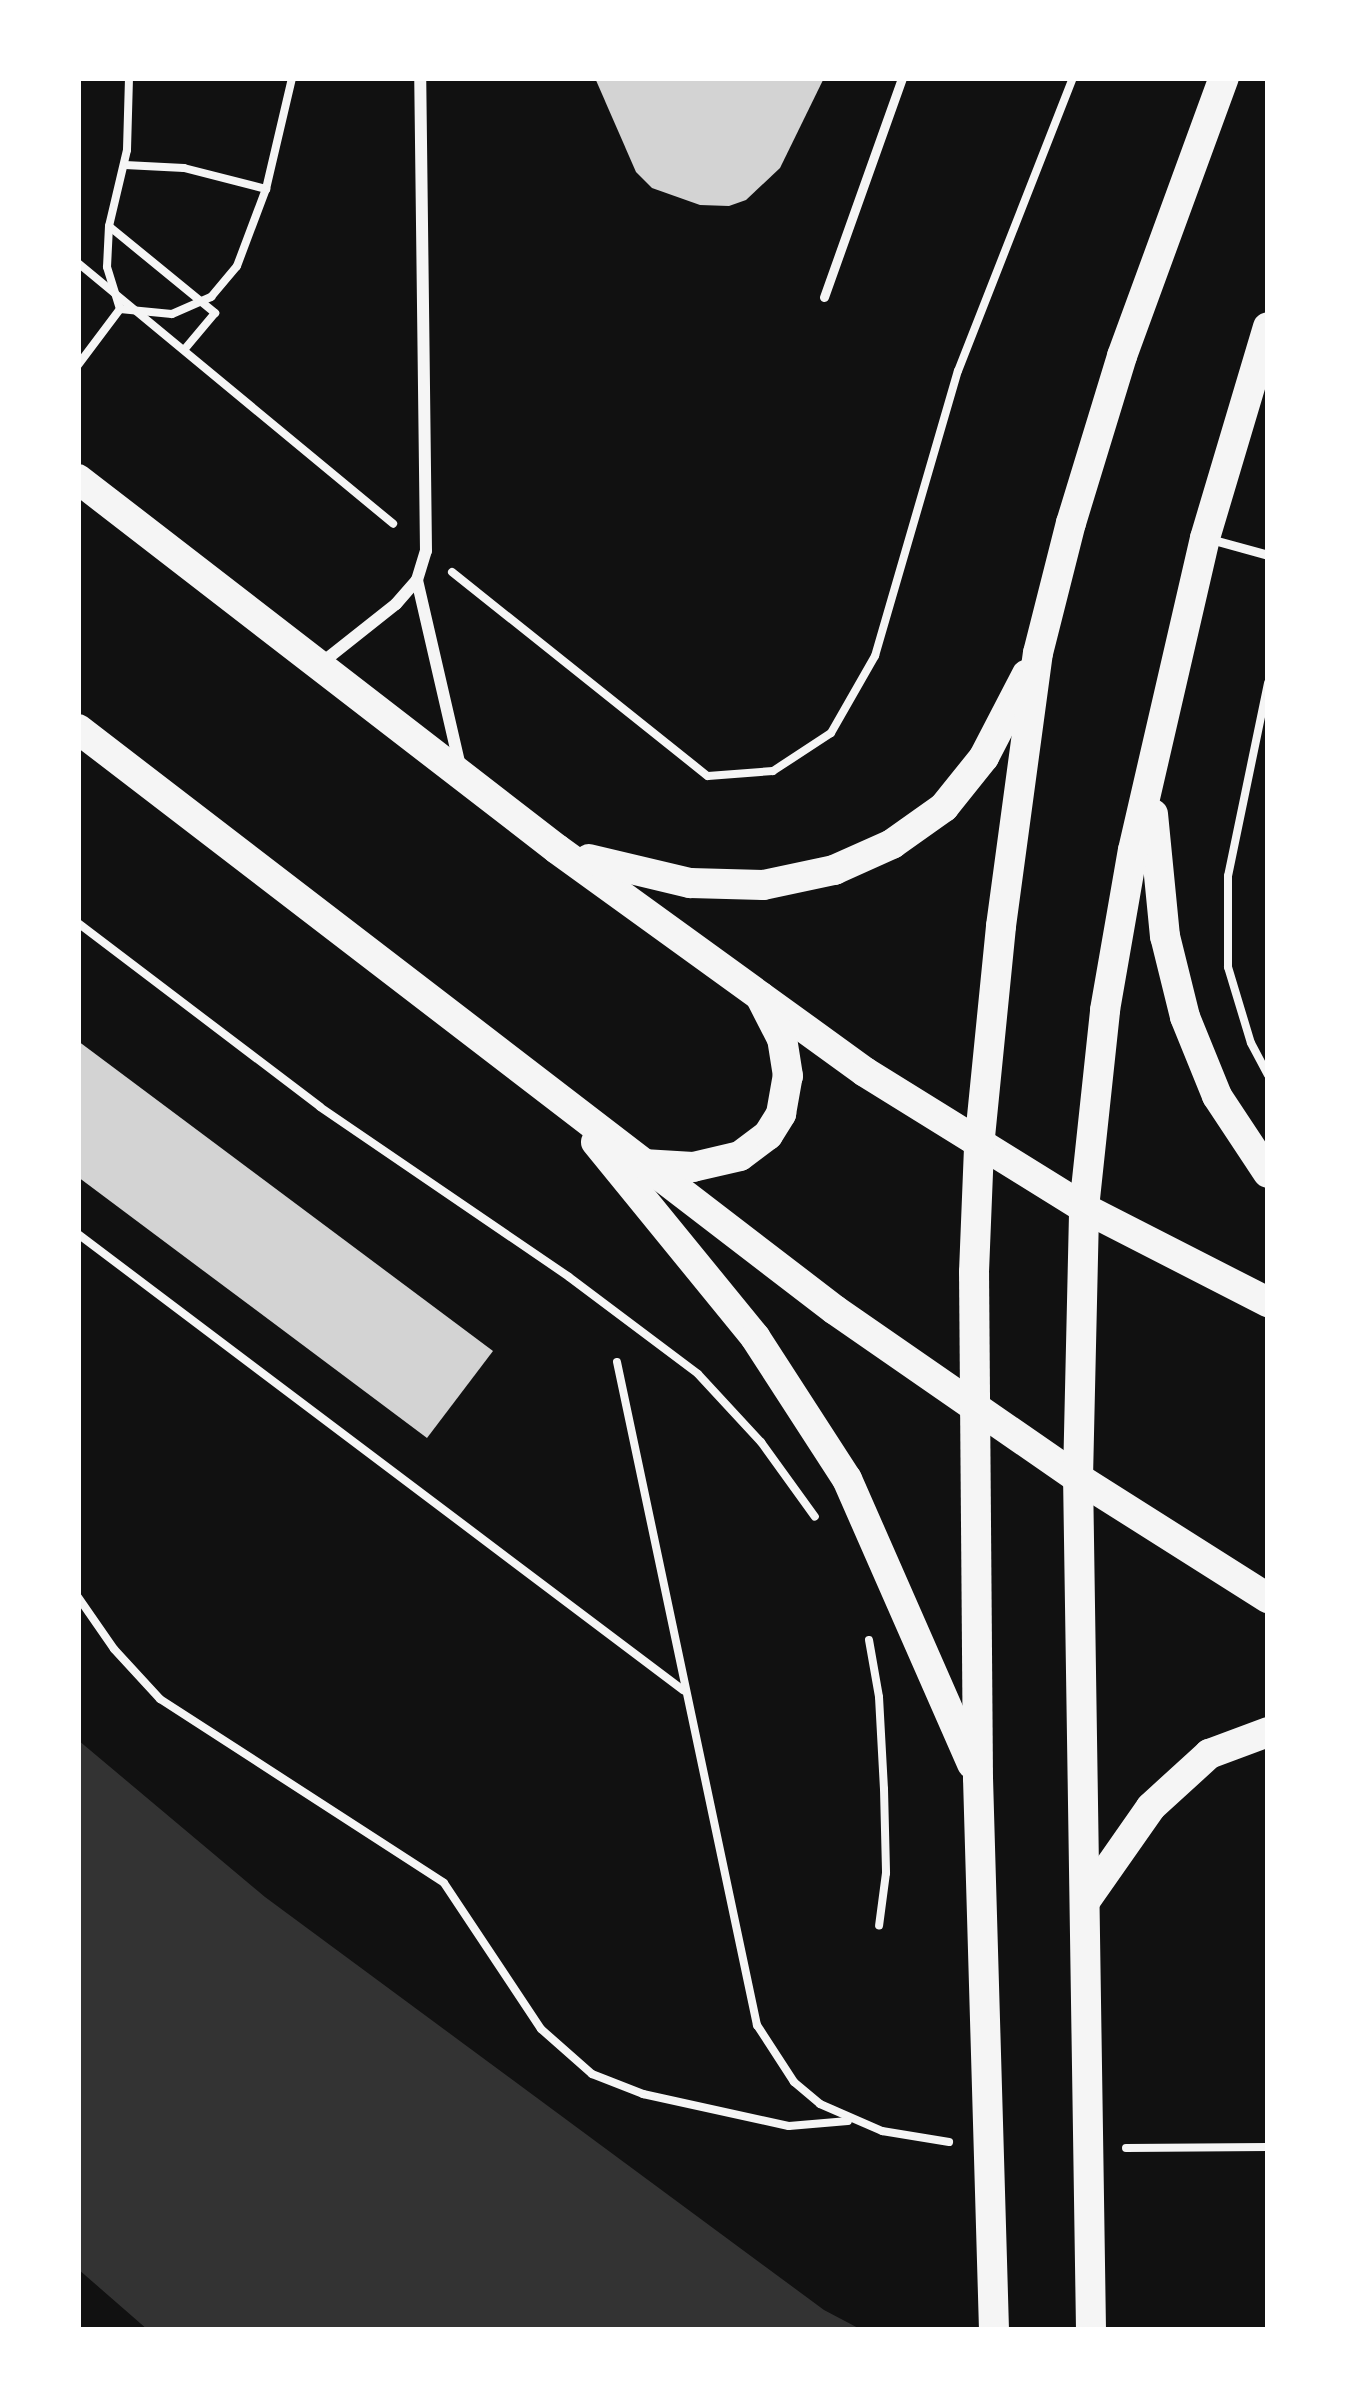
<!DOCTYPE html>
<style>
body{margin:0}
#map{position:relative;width:1346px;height:2408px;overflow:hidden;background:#111;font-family:"PT Sans",sans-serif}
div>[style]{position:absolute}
.water>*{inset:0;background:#333}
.building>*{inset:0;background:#d3d3d3}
.path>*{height:8px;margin:-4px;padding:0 4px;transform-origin:4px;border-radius:4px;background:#f5f5f5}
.service>*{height:9px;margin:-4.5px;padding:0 4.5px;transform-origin:4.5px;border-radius:4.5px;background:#f5f5f5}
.minor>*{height:12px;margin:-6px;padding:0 6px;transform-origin:6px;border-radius:6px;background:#f5f5f5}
.primary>*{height:30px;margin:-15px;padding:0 15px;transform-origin:15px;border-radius:15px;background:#f5f5f5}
span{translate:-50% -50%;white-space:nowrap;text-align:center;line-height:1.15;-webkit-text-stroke:9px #fff;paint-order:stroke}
.frame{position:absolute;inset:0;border:81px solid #fff;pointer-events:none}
</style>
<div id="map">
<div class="water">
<div style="clip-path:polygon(78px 1740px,265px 1897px,824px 2310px,862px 2330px,148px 2330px,78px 2269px)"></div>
</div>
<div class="building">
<div style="clip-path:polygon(595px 78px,824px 78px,780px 168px,746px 200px,729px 206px,700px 205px,652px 188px,636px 172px)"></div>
<div style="clip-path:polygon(78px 1041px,493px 1351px,427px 1438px,78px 1177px)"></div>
</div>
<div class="path">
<div style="left:129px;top:78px;width:72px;rotate:91.6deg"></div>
<div style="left:127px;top:150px;width:78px;rotate:103.3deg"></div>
<div style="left:109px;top:226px;width:41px;rotate:92.8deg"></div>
<div style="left:107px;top:267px;width:44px;rotate:72.8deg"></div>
<div style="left:120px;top:309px;width:52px;rotate:5.5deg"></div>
<div style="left:172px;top:314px;width:43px;rotate:-23.6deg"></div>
<div style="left:211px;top:297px;width:40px;rotate:-50deg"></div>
<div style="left:237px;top:266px;width:82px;rotate:-69.4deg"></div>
<div style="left:266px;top:189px;width:114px;rotate:-76.8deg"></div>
<div style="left:125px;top:165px;width:59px;rotate:2.9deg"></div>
<div style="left:184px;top:168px;width:85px;rotate:14.4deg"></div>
<div style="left:110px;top:227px;width:136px;rotate:39.3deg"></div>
<div style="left:215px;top:313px;width:48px;rotate:130deg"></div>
<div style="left:78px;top:263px;width:409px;rotate:39.6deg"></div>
<div style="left:78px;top:365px;width:70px;rotate:-53.1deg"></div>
<div style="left:452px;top:572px;width:327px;rotate:38.6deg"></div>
<div style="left:708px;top:776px;width:65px;rotate:-4.4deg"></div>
<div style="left:773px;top:771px;width:69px;rotate:-33.2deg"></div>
<div style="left:831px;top:733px;width:89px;rotate:-60.3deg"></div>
<div style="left:875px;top:656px;width:297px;rotate:-73.8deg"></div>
<div style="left:958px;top:371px;width:315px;rotate:-68.6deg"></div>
<div style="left:1268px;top:683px;width:197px;rotate:101.7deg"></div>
<div style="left:1228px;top:876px;width:91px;rotate:90deg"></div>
<div style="left:1228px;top:967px;width:79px;rotate:73.2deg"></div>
<div style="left:1251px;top:1043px;width:36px;rotate:62deg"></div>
<div style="left:78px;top:923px;width:304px;rotate:37.2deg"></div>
<div style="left:320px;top:1107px;width:301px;rotate:34.3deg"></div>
<div style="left:569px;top:1277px;width:161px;rotate:36.9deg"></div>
<div style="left:698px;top:1374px;width:93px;rotate:47.2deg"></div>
<div style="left:761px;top:1442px;width:92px;rotate:54.2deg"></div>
<div style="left:78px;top:1234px;width:758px;rotate:37.01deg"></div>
<div style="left:617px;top:1362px;width:678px;rotate:78.08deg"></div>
<div style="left:757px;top:2025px;width:68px;rotate:57deg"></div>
<div style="left:794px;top:2082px;width:34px;rotate:40deg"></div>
<div style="left:820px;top:2104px;width:68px;rotate:23.5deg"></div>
<div style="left:882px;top:2131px;width:68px;rotate:9.3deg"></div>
<div style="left:78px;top:1597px;width:63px;rotate:55.3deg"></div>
<div style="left:114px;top:1649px;width:68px;rotate:47.4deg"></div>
<div style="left:160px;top:1699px;width:338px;rotate:32.9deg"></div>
<div style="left:444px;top:1883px;width:175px;rotate:56.4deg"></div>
<div style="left:541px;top:2029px;width:68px;rotate:41.4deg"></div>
<div style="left:592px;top:2074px;width:55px;rotate:21.4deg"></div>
<div style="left:643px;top:2094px;width:149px;rotate:12.4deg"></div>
<div style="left:789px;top:2126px;width:59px;rotate:-4.8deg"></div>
<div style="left:869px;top:1640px;width:58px;rotate:80deg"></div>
<div style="left:879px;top:1697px;width:92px;rotate:86.9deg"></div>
<div style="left:884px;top:1789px;width:84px;rotate:88.6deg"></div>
<div style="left:886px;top:1873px;width:53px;rotate:97.5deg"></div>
<div style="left:1126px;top:2148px;width:142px;rotate:-0.4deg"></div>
</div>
<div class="service">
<div style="left:824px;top:297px;width:232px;rotate:-70.4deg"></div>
<div style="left:1210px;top:539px;width:60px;rotate:15.4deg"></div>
</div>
<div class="minor">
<div style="left:417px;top:580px;width:191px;rotate:77deg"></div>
<div style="left:319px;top:665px;width:98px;rotate:-38.4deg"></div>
<div style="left:396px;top:604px;width:32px;rotate:-49deg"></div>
<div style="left:417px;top:580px;width:30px;rotate:-73deg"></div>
<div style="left:426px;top:551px;width:473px;rotate:-90.7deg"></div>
</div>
<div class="primary">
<div style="left:78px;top:479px;width:605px;rotate:37.68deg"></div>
<div style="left:557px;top:849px;width:380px;rotate:35.9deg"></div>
<div style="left:865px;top:1072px;width:258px;rotate:31.8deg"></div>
<div style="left:1084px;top:1208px;width:207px;rotate:27.1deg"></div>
<div style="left:78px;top:729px;width:954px;rotate:37.51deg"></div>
<div style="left:835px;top:1310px;width:295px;rotate:34.7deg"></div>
<div style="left:1078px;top:1478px;width:225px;rotate:32.3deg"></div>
<div style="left:1153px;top:814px;width:123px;rotate:84.4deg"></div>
<div style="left:1165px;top:936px;width:83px;rotate:76.1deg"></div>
<div style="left:1185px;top:1017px;width:85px;rotate:67.9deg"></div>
<div style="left:1217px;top:1096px;width:92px;rotate:56.5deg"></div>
<div style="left:589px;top:859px;width:104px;rotate:13.4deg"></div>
<div style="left:690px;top:883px;width:73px;rotate:1.6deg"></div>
<div style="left:763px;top:885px;width:73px;rotate:-11.9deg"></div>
<div style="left:834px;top:870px;width:64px;rotate:-24.1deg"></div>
<div style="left:892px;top:844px;width:64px;rotate:-35.4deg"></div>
<div style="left:944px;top:807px;width:64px;rotate:-51.3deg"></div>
<div style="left:984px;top:757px;width:93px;rotate:-62.6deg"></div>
<div style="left:596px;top:1142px;width:252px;rotate:50.8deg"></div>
<div style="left:755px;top:1337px;width:169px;rotate:57.1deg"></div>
<div style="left:847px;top:1479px;width:311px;rotate:66.3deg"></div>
<div style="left:643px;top:1164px;width:50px;rotate:3.4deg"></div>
<div style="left:693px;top:1167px;width:48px;rotate:-13.2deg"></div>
<div style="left:740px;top:1156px;width:35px;rotate:-37deg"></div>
<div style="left:768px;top:1135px;width:25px;rotate:-58deg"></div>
<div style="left:781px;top:1114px;width:39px;rotate:-80deg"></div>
<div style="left:788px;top:1076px;width:37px;rotate:-99deg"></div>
<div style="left:782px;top:1039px;width:48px;rotate:-117.1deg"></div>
<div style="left:1086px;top:1900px;width:113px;rotate:-55deg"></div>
<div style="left:1151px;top:1807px;width:79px;rotate:-42.4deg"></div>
<div style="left:1209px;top:1754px;width:63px;rotate:-20.4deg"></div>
<div style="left:994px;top:2330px;width:552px;rotate:-91.66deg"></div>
<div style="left:978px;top:1778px;width:506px;rotate:-90.45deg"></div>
<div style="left:974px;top:1272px;width:125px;rotate:-87.7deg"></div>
<div style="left:979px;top:1147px;width:222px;rotate:-84.3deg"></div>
<div style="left:1001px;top:926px;width:275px;rotate:-82.3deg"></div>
<div style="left:1038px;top:653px;width:134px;rotate:-75.8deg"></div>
<div style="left:1071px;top:523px;width:175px;rotate:-73deg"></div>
<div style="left:1122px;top:356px;width:296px;rotate:-69.9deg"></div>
<div style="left:1091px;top:2330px;width:852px;rotate:-90.87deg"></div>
<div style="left:1078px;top:1478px;width:270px;rotate:-88.7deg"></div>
<div style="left:1084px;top:1208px;width:199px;rotate:-83.9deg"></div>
<div style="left:1105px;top:1010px;width:162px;rotate:-80.1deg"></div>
<div style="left:1133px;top:850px;width:320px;rotate:-77deg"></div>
<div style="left:1205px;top:538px;width:220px;rotate:-73.4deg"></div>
</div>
<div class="frame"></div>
</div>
